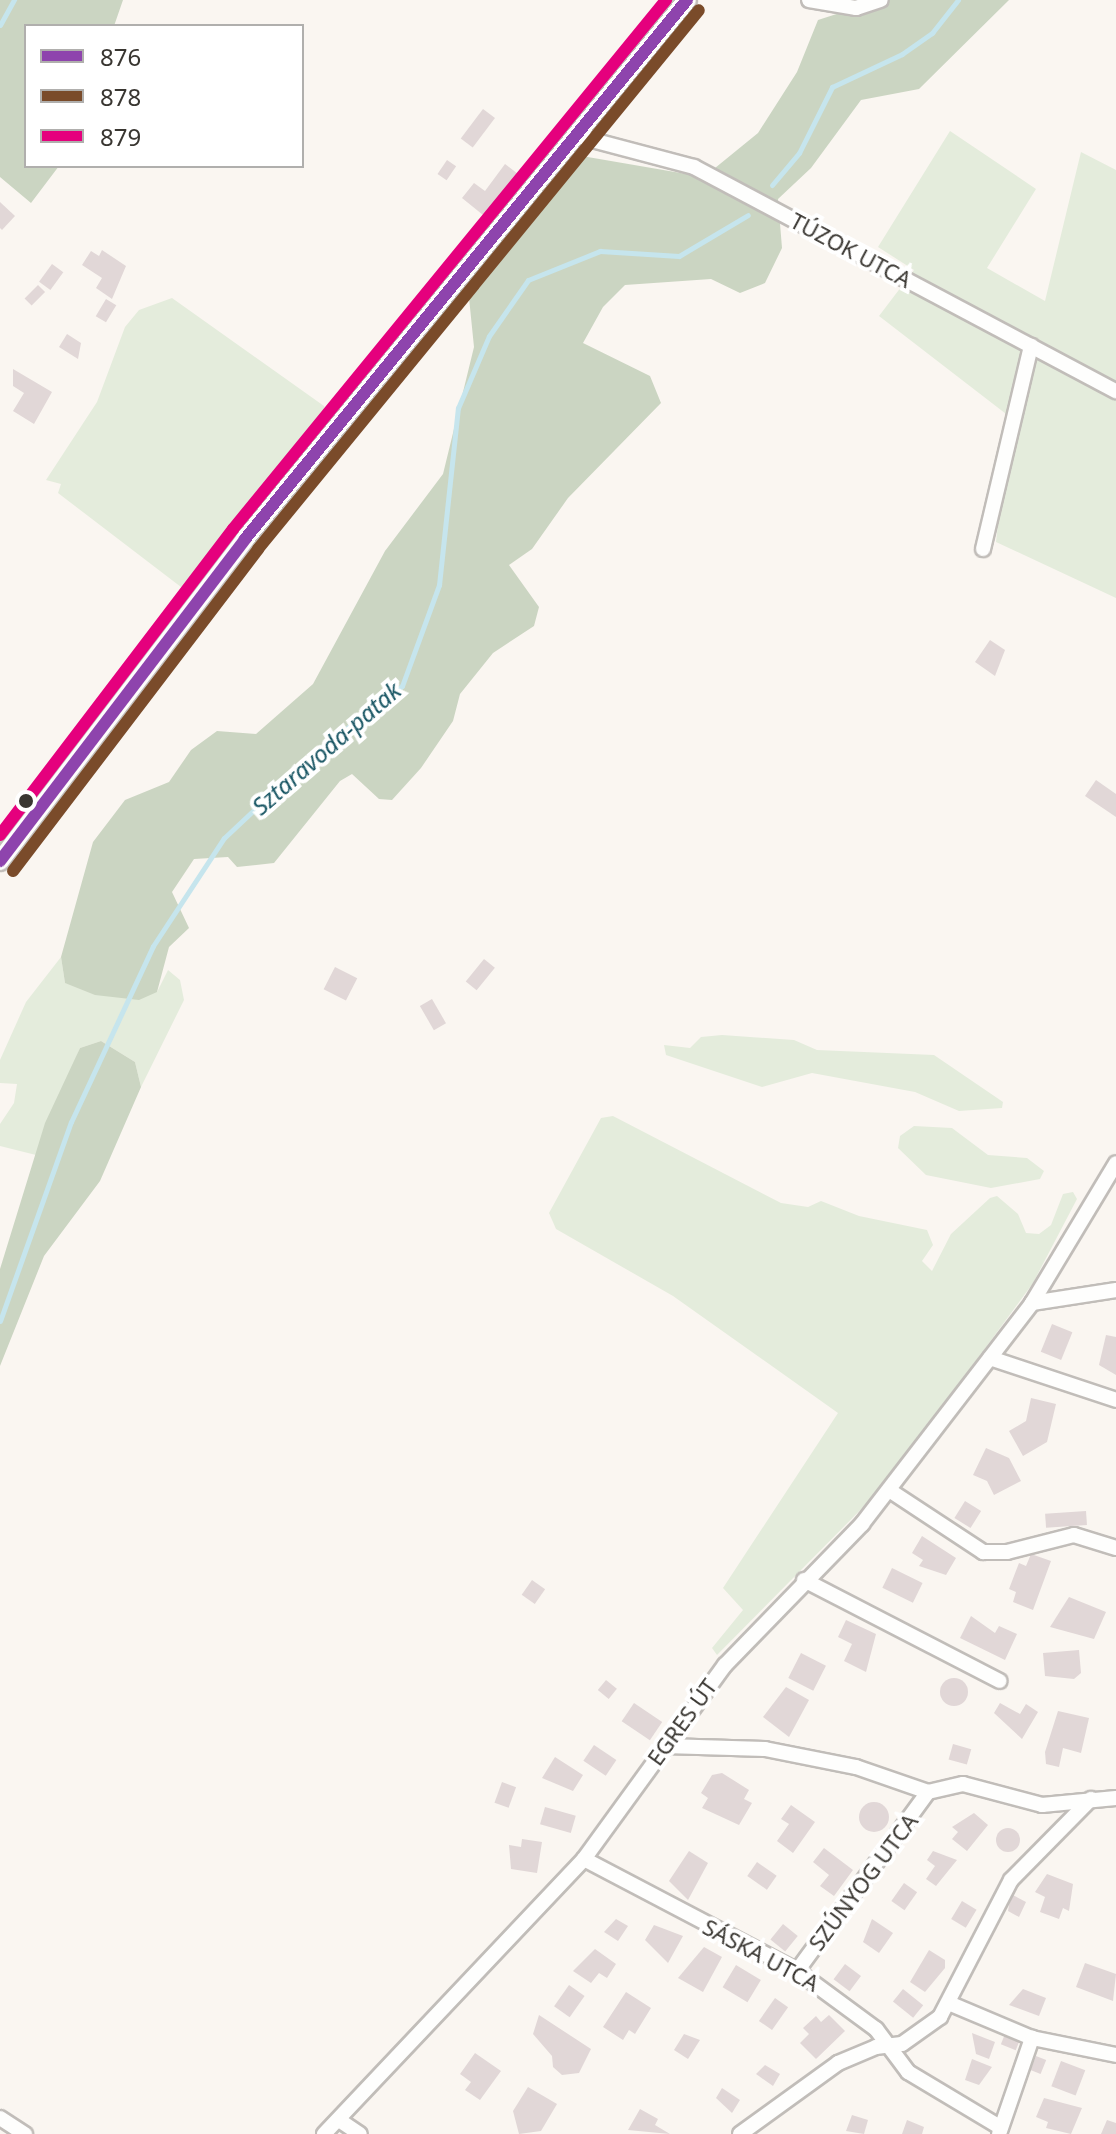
<!DOCTYPE html>
<meta charset="utf-8">
<style>
body{margin:0}
#map{position:relative;width:1116px;height:2134px;overflow:hidden;background:#faf6f1;font-family:"Noto Sans",sans-serif}
div>[style]{position:absolute}
.green>*{inset:0;background:#e4ecdc}
.forest>*{inset:0;background:#cbd5c2}
.stream>*{height:5px;margin:-2.5px;padding:0 2.5px;transform-origin:2.5px;border-radius:2.5px;background:#c6e5ed}
.building>*{inset:0;background:#e1d7d7;transform-origin:0 0}
.round{border-radius:50%}
.roads{filter:drop-shadow(2px 0 #c1bdb9) drop-shadow(-2px 0 #c1bdb9) drop-shadow(0 2px #c1bdb9) drop-shadow(0 -2px #c1bdb9)}
.minor>*{height:14px;margin:-7px;padding:0 7px;transform-origin:7px;border-radius:7px;background:#fefefd}
.tertiary>*{height:18px;margin:-9px;padding:0 9px;transform-origin:9px;border-radius:9px;background:#fefefd}
.bus-1>*{height:12px;margin:-6px;padding:0 6px;transform-origin:6px;border-radius:6px;background:#8e44ad}
.bus-2>*{height:12px;margin:-6px;padding:0 6px;transform-origin:6px;border-radius:6px;background:#7a4b2a}
.bus-3>*{height:12px;margin:-6px;padding:0 6px;transform-origin:6px;border-radius:6px;background:#e5007d}
.dots>*{width:22px;height:22px;translate:-50% -50%;box-sizing:border-box;border:4px solid #fff;border-radius:50%}
span{translate:-50% -50%;white-space:nowrap;text-align:center;line-height:1.15;-webkit-text-stroke:8px #fff;paint-order:stroke}
.street-label{font-size:22px;color:#393631}
.water-label{font-size:24px;color:#195664;font-style:italic}
.legend{position:absolute;left:24px;top:24px;width:280px;height:144px;box-sizing:border-box;background:#fff;border:2px solid #b0afad;margin:0;padding:10px 14px;list-style:none;font-size:24px;color:#393631}
.legend li{display:flex;align-items:center;gap:16px;height:40px}
.legend b{width:40px;border:2px solid #b0afad}
</style>
<div id="map">
<div class="green">
<div style="clip-path:polygon(950px 131px,1036px 189px,987px 268px,1045px 301px,1081px 152px,1116px 170px,1116px 598px,996px 542px,1010px 417px,879px 316px,914px 270px,878px 247px)"></div>
<div style="clip-path:polygon(172px 298px,324px 406px,329px 416px,195px 585px,181px 587px,58px 493px,61px 484px,46px 480px,97px 402px,125px 327px,139px 310px)"></div>
<div style="clip-path:polygon(61px 957px,65px 983px,157px 992px,168px 970px,180px 980px,184px 1000px,141px 1087px,135px 1062px,101px 1041px,80px 1048px,36px 1155px,0 1146px,0 1124px,14px 1103px,17px 1084px,0 1083px,0 1060px,26px 1002px)"></div>
<div style="clip-path:polygon(722px 1035px,794px 1040px,817px 1050px,934px 1055px,1003px 1102px,1002px 1108px,959px 1111px,915px 1092px,812px 1073px,762px 1087px,666px 1055px,664px 1045px,690px 1048px,701px 1037px)"></div>
<div style="clip-path:polygon(613px 1116px,781px 1203px,808px 1207px,821px 1201px,859px 1216px,927px 1230px,933px 1245px,922px 1261px,932px 1271px,951px 1234px,990px 1198px,997px 1196px,1018px 1214px,1026px 1233px,1039px 1234px,1051px 1225px,1063px 1194px,1073px 1192px,1077px 1199px,1033px 1283px,884px 1486px,717px 1655px,712px 1648px,743px 1610px,723px 1588px,838px 1413px,673px 1296px,556px 1229px,549px 1213px,601px 1118px)"></div>
<div style="clip-path:polygon(914px 1126px,952px 1128px,988px 1155px,1027px 1158px,1044px 1171px,1040px 1179px,991px 1188px,926px 1175px,898px 1148px,900px 1136px)"></div>
</div>
<div class="forest">
<div style="clip-path:polygon(0 0,123px 0,114px 26px,26px 26px,26px 166px,59px 166px,31px 203px,0 177px)"></div>
<div style="clip-path:polygon(880px 0,1009px 0,919px 89px,861px 100px,811px 168px,778px 199px,782px 248px,765px 283px,740px 293px,711px 279px,625px 285px,603px 307px,583px 343px,650px 376px,661px 403px,568px 498px,532px 549px,509px 565px,539px 607px,534px 626px,493px 653px,460px 694px,453px 721px,421px 768px,392px 800px,379px 799px,352px 774px,340px 781px,274px 863px,237px 867px,228px 857px,194px 859px,172px 892px,189px 928px,169px 947px,157px 992px,139px 1000px,95px 995px,65px 983px,61px 957px,93px 842px,125px 800px,169px 782px,191px 750px,217px 731px,256px 734px,313px 684px,385px 551px,443px 474px,474px 347px,468px 288px,576px 155px,704px 177px,758px 133px,797px 72px,818px 20px)"></div>
<div style="clip-path:polygon(101px 1041px,135px 1062px,141px 1087px,100px 1181px,44px 1256px,0 1366px,0 1269px,45px 1123px,80px 1048px)"></div>
</div>
<div class="stream">
<div style="left:0;top:25px;width:29px;rotate:-61deg"></div>
<div style="left:772px;top:185px;width:42px;rotate:-49.8deg"></div>
<div style="left:799px;top:153px;width:74px;rotate:-63.4deg"></div>
<div style="left:832px;top:87px;width:77px;rotate:-25.2deg"></div>
<div style="left:902px;top:54px;width:37px;rotate:-35deg"></div>
<div style="left:932px;top:33px;width:42px;rotate:-51.8deg"></div>
<div style="left:0;top:1321px;width:211px;rotate:-70.4deg"></div>
<div style="left:71px;top:1122px;width:194px;rotate:-65deg"></div>
<div style="left:153px;top:946px;width:129px;rotate:-56.7deg"></div>
<div style="left:224px;top:838px;width:122px;rotate:-43.3deg"></div>
<div style="left:313px;top:754px;width:112px;rotate:-37.4deg"></div>
<div style="left:402px;top:686px;width:108px;rotate:-69.9deg"></div>
<div style="left:439px;top:585px;width:178px;rotate:-83.9deg"></div>
<div style="left:458px;top:408px;width:78px;rotate:-66.7deg"></div>
<div style="left:489px;top:336px;width:68px;rotate:-55.1deg"></div>
<div style="left:528px;top:280px;width:78px;rotate:-21.9deg"></div>
<div style="left:600px;top:251px;width:79px;rotate:3.6deg"></div>
<div style="left:679px;top:256px;width:80px;rotate:-30.7deg"></div>
</div>
<div class="building">
<div style="left:483px;top:109px;width:15px;height:37px;rotate:37deg"></div>
<div style="left:447px;top:160px;width:11px;height:17px;rotate:34deg"></div>
<div style="clip-path:polygon(505px 164px,518px 174px,488px 219px,462px 198px,474px 183px,485px 191px)"></div>
<div style="clip-path:polygon(0 202px,15px 216px,2px 230px,0 228px)"></div>
<div style="clip-path:polygon(102px 250px,126px 266px,112px 299px,96px 288px,102px 278px,82px 265px,91px 251px,99px 256px)"></div>
<div style="left:52px;top:264px;width:14px;height:22px;rotate:36deg"></div>
<div style="left:38px;top:285px;width:10px;height:19px;rotate:45deg"></div>
<div style="left:106px;top:299px;width:12px;height:20px;rotate:31deg"></div>
<div style="clip-path:polygon(67px 334px,81px 343px,78px 359px,59px 347px)"></div>
<div style="clip-path:polygon(13px 369px,52px 392px,34px 424px,13px 411px,24px 393px,13px 386px)"></div>
<div style="clip-path:polygon(990px 640px,1005px 650px,995px 676px,975px 662px)"></div>
<div style="clip-path:polygon(1096px 780px,1116px 794px,1116px 817px,1085px 796px)"></div>
<div style="left:484px;top:959px;width:14px;height:29px;rotate:39deg"></div>
<div style="left:335px;top:967px;width:25px;height:25px;rotate:27deg"></div>
<div style="left:432px;top:999px;width:28px;height:14px;rotate:60deg"></div>
<div style="left:1052px;top:1324px;width:22px;height:30px;rotate:22deg"></div>
<div style="clip-path:polygon(1106px 1335px,1116px 1337px,1116px 1375px,1099px 1365px)"></div>
<div style="clip-path:polygon(1031px 1398px,1056px 1404px,1047px 1442px,1023px 1456px,1009px 1431px,1026px 1421px)"></div>
<div style="clip-path:polygon(986px 1448px,1009px 1458px,1021px 1481px,994px 1495px,987px 1481px,973px 1475px)"></div>
<div style="left:965px;top:1501px;width:19px;height:20px;rotate:32deg"></div>
<div style="left:1086px;top:1511px;width:14px;height:41px;rotate:86deg"></div>
<div style="clip-path:polygon(922px 1536px,956px 1558px,946px 1575px,919px 1566px,923px 1560px,912px 1553px)"></div>
<div style="clip-path:polygon(1031px 1554px,1051px 1561px,1033px 1610px,1013px 1602px,1016px 1592px,1009px 1589px,1019px 1563px,1026px 1566px)"></div>
<div style="left:892px;top:1568px;width:34px;height:22px;rotate:26deg"></div>
<div style="left:532px;top:1580px;width:16px;height:18px;rotate:35deg"></div>
<div style="clip-path:polygon(1069px 1597px,1106px 1612px,1094px 1639px,1050px 1627px)"></div>
<div style="clip-path:polygon(971px 1616px,995px 1633px,999px 1626px,1017px 1634px,1005px 1660px,960px 1638px)"></div>
<div style="clip-path:polygon(846px 1620px,876px 1634px,866px 1672px,844px 1661px,852px 1644px,838px 1637px)"></div>
<div style="clip-path:polygon(1079px 1650px,1081px 1673px,1074px 1679px,1045px 1676px,1043px 1653px)"></div>
<div style="left:801px;top:1653px;width:28px;height:28px;rotate:27deg"></div>
<div class="round" style="left:940px;top:1678px;width:28px;height:28px"></div>
<div style="left:606px;top:1680px;width:14px;height:13px;rotate:39deg"></div>
<div style="clip-path:polygon(786px 1687px,809px 1700px,789px 1737px,763px 1717px)"></div>
<div style="left:634px;top:1703px;width:34px;height:22px;rotate:34deg"></div>
<div style="clip-path:polygon(1000px 1703px,1020px 1714px,1026px 1704px,1038px 1712px,1022px 1739px,994px 1713px)"></div>
<div style="clip-path:polygon(1058px 1711px,1089px 1718px,1081px 1753px,1063px 1748px,1059px 1767px,1046px 1764px,1045px 1752px)"></div>
<div style="left:953px;top:1744px;width:19px;height:16px;rotate:16deg"></div>
<div style="left:594px;top:1745px;width:27px;height:19px;rotate:34deg"></div>
<div style="clip-path:polygon(555px 1757px,583px 1775px,573px 1791px,542px 1778px)"></div>
<div style="clip-path:polygon(722px 1773px,749px 1790px,744px 1799px,752px 1803px,739px 1825px,702px 1808px,708px 1798px,701px 1793px,712px 1775px)"></div>
<div style="left:502px;top:1782px;width:15px;height:22px;rotate:20deg"></div>
<div class="round" style="left:859px;top:1802px;width:30px;height:30px"></div>
<div style="clip-path:polygon(791px 1805px,815px 1822px,793px 1853px,777px 1841px,789px 1824px,781px 1819px)"></div>
<div style="left:545px;top:1807px;width:32px;height:18px;rotate:16deg"></div>
<div style="clip-path:polygon(974px 1813px,988px 1825px,967px 1851px,952px 1839px,958px 1832px,952px 1827px)"></div>
<div class="round" style="left:996px;top:1828px;width:24px;height:24px"></div>
<div style="clip-path:polygon(522px 1839px,542px 1842px,537px 1873px,511px 1869px,509px 1845px,521px 1847px)"></div>
<div style="clip-path:polygon(824px 1848px,853px 1870px,834px 1896px,820px 1886px,829px 1875px,813px 1862px)"></div>
<div style="clip-path:polygon(689px 1851px,708px 1863px,688px 1900px,669px 1881px)"></div>
<div style="clip-path:polygon(933px 1851px,957px 1860px,936px 1886px,926px 1879px,935px 1866px,927px 1860px)"></div>
<div style="left:757px;top:1862px;width:24px;height:17px;rotate:35deg"></div>
<div style="clip-path:polygon(1047px 1874px,1073px 1884px,1069px 1911px,1063px 1908px,1059px 1919px,1040px 1912px,1045px 1897px,1035px 1892px)"></div>
<div style="left:904px;top:1883px;width:16px;height:22px;rotate:35deg"></div>
<div style="clip-path:polygon(1011px 1894px,1026px 1902px,1019px 1917px,1008px 1911px)"></div>
<div style="left:962px;top:1901px;width:17px;height:21px;rotate:31deg"></div>
<div style="clip-path:polygon(616px 1919px,628px 1926px,618px 1941px,604px 1932px)"></div>
<div style="clip-path:polygon(872px 1919px,893px 1933px,879px 1953px,863px 1942px)"></div>
<div style="left:783px;top:1924px;width:19px;height:20px;rotate:39deg"></div>
<div style="clip-path:polygon(654px 1925px,683px 1936px,668px 1963px,645px 1940px)"></div>
<div style="clip-path:polygon(704px 1947px,722px 1957px,703px 1992px,678px 1978px)"></div>
<div style="clip-path:polygon(595px 1949px,616px 1964px,607px 1978px,599px 1973px,591px 1983px,573px 1971px)"></div>
<div style="clip-path:polygon(929px 1950px,945px 1960px,945px 1968px,925px 1992px,910px 1982px)"></div>
<div style="clip-path:polygon(1085px 1963px,1116px 1974px,1113px 2001px,1076px 1987px)"></div>
<div style="left:845px;top:1964px;width:20px;height:19px;rotate:37deg"></div>
<div style="left:736px;top:1965px;width:29px;height:26px;rotate:31deg"></div>
<div style="left:569px;top:1985px;width:19px;height:26px;rotate:35deg"></div>
<div style="left:903px;top:1989px;width:26px;height:16px;rotate:39deg"></div>
<div style="clip-path:polygon(1023px 1989px,1046px 1998px,1039px 2016px,1009px 2005px)"></div>
<div style="clip-path:polygon(626px 1992px,651px 2008px,635px 2034px,629px 2030px,623px 2040px,603px 2027px)"></div>
<div style="left:775px;top:1998px;width:16px;height:28px;rotate:35deg"></div>
<div style="clip-path:polygon(539px 2015px,591px 2049px,579px 2073px,562px 2075px,553px 2067px,552px 2056px,533px 2034px)"></div>
<div style="clip-path:polygon(829px 2015px,845px 2031px,816px 2059px,800px 2043px,809px 2034px,803px 2028px,816px 2016px,821px 2022px)"></div>
<div style="clip-path:polygon(972px 2033px,995px 2042px,989px 2059px,976px 2054px)"></div>
<div style="clip-path:polygon(684px 2034px,700px 2040px,688px 2059px,674px 2050px)"></div>
<div style="left:1005px;top:2034px;width:16px;height:11px;rotate:22deg"></div>
<div style="clip-path:polygon(475px 2053px,501px 2071px,480px 2100px,465px 2090px,471px 2082px,460px 2074px)"></div>
<div style="left:1036px;top:2056px;width:11px;height:15px;rotate:22deg"></div>
<div style="clip-path:polygon(972px 2059px,992px 2067px,979px 2085px,965px 2080px)"></div>
<div style="left:1061px;top:2061px;width:26px;height:27px;rotate:21deg"></div>
<div style="clip-path:polygon(765px 2065px,780px 2074px,773px 2086px,756px 2074px)"></div>
<div style="clip-path:polygon(528px 2087px,557px 2104px,541px 2131px,519px 2134px,513px 2111px)"></div>
<div style="clip-path:polygon(722px 2088px,740px 2100px,732px 2113px,716px 2098px)"></div>
<div style="clip-path:polygon(1044px 2098px,1082px 2108px,1071px 2134px,1046px 2128px,1048px 2122px,1036px 2117px)"></div>
<div style="clip-path:polygon(640px 2109px,658px 2119px,655px 2125px,670px 2134px,628px 2130px)"></div>
<div style="clip-path:polygon(852px 2115px,868px 2120px,864px 2134px,846px 2131px)"></div>
<div style="clip-path:polygon(907px 2120px,924px 2127px,922px 2134px,902px 2134px)"></div>
<div style="clip-path:polygon(1107px 2120px,1116px 2123px,1116px 2134px,1101px 2134px)"></div>
</div>
<div class="roads">
<div class="minor">
<div style="left:809px;top:0;width:48px;rotate:9.7deg"></div>
<div style="left:856px;top:8px;width:26px;rotate:-18deg"></div>
<div style="left:577px;top:136px;width:121px;rotate:14.8deg"></div>
<div style="left:694px;top:167px;width:478px;rotate:28deg"></div>
<div style="left:983px;top:549px;width:209px;rotate:-76.7deg"></div>
<div style="left:1032px;top:1303px;width:85px;rotate:-8.8deg"></div>
<div style="left:990px;top:1358px;width:133px;rotate:18.4deg"></div>
<div style="left:889px;top:1490px;width:113px;rotate:33.4deg"></div>
<div style="left:983px;top:1552px;width:24px"></div>
<div style="left:1007px;top:1552px;width:69px;rotate:-14.2deg"></div>
<div style="left:1074px;top:1535px;width:44px;rotate:17.2deg"></div>
<div style="left:804px;top:1580px;width:220px;rotate:27.3deg"></div>
<div style="left:665px;top:1746px;width:100px;rotate:1.7deg"></div>
<div style="left:765px;top:1749px;width:93px;rotate:11.2deg"></div>
<div style="left:856px;top:1767px;width:76px;rotate:19.1deg"></div>
<div style="left:928px;top:1792px;width:36px;rotate:-13deg"></div>
<div style="left:963px;top:1784px;width:82px;rotate:14.9deg"></div>
<div style="left:1042px;top:1805px;width:74px;rotate:-5.4deg"></div>
<div style="left:584px;top:1859px;width:241px;rotate:27.7deg"></div>
<div style="left:797px;top:1971px;width:98px;rotate:36.3deg"></div>
<div style="left:876px;top:2029px;width:54px;rotate:53.3deg"></div>
<div style="left:908px;top:2072px;width:107px;rotate:30.9deg"></div>
<div style="left:797px;top:1971px;width:222px;rotate:-53.8deg"></div>
<div style="left:951px;top:2004px;width:88px;rotate:22.8deg"></div>
<div style="left:1032px;top:2038px;width:86px;rotate:11.4deg"></div>
<div style="left:0;top:2118px;width:30px;rotate:33deg"></div>
<div style="left:339px;top:2120px;width:25px;rotate:34deg"></div>
<div style="left:324px;top:2134px;width:378px;rotate:-46.6deg"></div>
<div style="left:584px;top:1859px;width:240px;rotate:-54deg"></div>
<div style="left:725px;top:1665px;width:197px;rotate:-45.8deg"></div>
<div style="left:862px;top:1524px;width:279px;rotate:-52.4deg"></div>
<div style="left:1032px;top:1303px;width:163px;rotate:-59deg"></div>
<div style="left:740px;top:2134px;width:121px;rotate:-35.9deg"></div>
<div style="left:838px;top:2063px;width:41px;rotate:-22.8deg"></div>
<div style="left:876px;top:2047px;width:26px;rotate:-7deg"></div>
<div style="left:902px;top:2044px;width:47px;rotate:-35.4deg"></div>
<div style="left:940px;top:2017px;width:154px;rotate:-62.6deg"></div>
<div style="left:1011px;top:1880px;width:114px;rotate:-45.4deg"></div>
<div style="left:999px;top:2134px;width:102px;rotate:-71deg"></div>
</div>
<div class="tertiary">
<div style="left:0;top:861px;width:405px;rotate:-52.7deg"></div>
<div style="left:245px;top:539px;width:697px;rotate:-50.65deg"></div>
</div>
</div>
<div class="bus-1">
<div style="left:0;top:861px;width:405px;rotate:-52.7deg"></div>
<div style="left:245px;top:539px;width:697px;rotate:-50.65deg"></div>
</div>
<div class="bus-2">
<div style="left:13px;top:871px;width:405px;rotate:-52.7deg"></div>
<div style="left:258px;top:549px;width:696px;rotate:-50.71deg"></div>
</div>
<div class="bus-3">
<div style="left:0;top:835px;width:385px;rotate:-52.7deg"></div>
<div style="left:233px;top:529px;width:684px;rotate:-50.7deg"></div>
</div>
<div class="dots">
<div style="left:26px;top:801px;background:#393631"></div>
</div>
<div class="street-label">
<span style="left:851px;top:250px;rotate:28deg">TÚZOK UTCA</span>
<span style="left:682px;top:1722px;rotate:-54deg">EGRES ÚT</span>
<span style="left:863px;top:1882px;rotate:-53deg">SZÚNYOG UTCA</span>
<span style="left:761px;top:1955px;rotate:28deg">SÁSKA UTCA</span>
</div>
<div class="water-label">
<span style="left:326px;top:748px;rotate:-41deg">Sztaravoda-patak</span>
</div>
<ul class="legend">
<li><b style="height:10px;background:#8e44ad"></b>876</li>
<li><b style="height:10px;background:#7a4b2a"></b>878</li>
<li><b style="height:10px;background:#e5007d"></b>879</li>
</ul>
</div>
